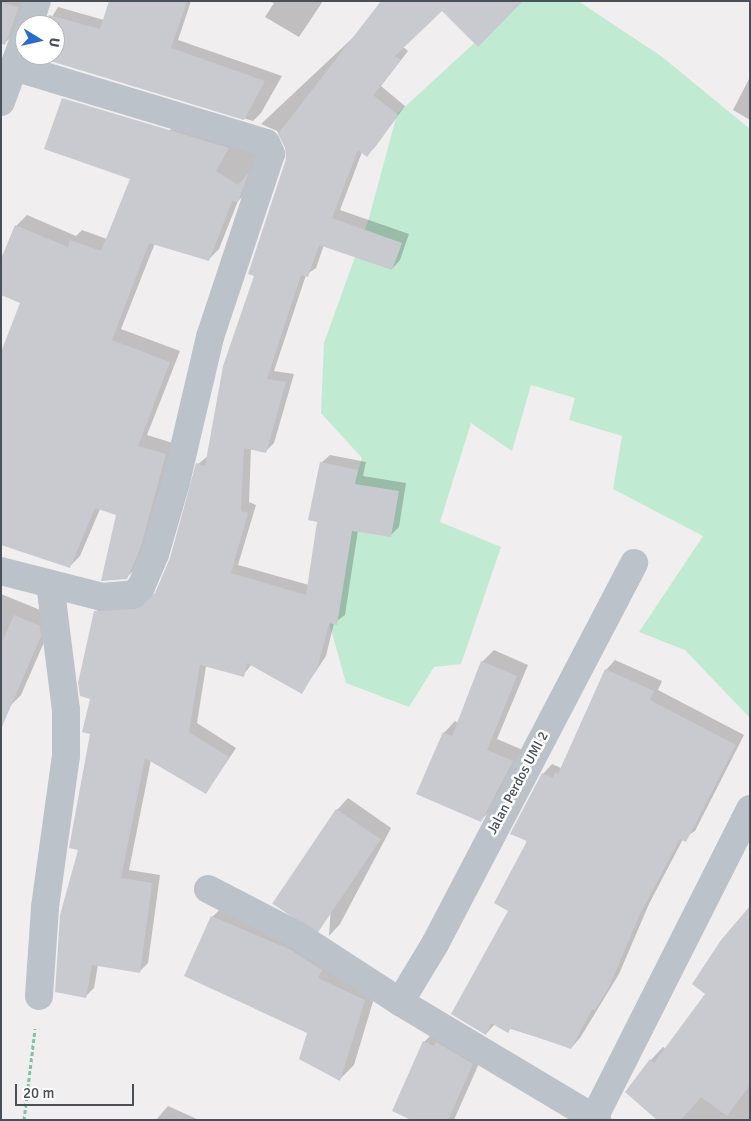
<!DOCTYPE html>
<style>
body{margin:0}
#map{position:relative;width:751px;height:1121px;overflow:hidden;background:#f0eeee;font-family:Signika,sans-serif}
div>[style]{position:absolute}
.green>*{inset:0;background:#c1ead2}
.shadow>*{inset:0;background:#0003}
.building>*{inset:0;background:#c9cad0;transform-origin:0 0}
.path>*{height:3px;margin-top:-1.5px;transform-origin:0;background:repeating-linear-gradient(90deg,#7cc4a4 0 4px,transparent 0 6.5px)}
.street>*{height:28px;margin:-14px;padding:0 14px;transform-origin:14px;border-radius:14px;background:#bbc2c9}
span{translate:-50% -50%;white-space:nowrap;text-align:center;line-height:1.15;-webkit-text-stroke:5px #fff;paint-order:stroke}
.street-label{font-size:14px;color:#485059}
.frame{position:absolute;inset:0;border:2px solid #485059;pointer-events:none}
.north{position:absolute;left:15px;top:15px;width:50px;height:50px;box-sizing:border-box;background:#fff;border:1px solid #b6b9bd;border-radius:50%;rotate:99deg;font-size:14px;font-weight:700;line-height:20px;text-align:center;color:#485059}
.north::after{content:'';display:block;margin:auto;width:18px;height:22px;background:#2c6bcc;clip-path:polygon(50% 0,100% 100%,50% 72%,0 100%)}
.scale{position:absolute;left:15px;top:1084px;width:119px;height:22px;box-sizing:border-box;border:2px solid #485059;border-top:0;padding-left:6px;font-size:15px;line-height:18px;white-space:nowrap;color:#485059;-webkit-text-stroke:4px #fff;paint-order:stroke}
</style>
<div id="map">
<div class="green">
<div style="clip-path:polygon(520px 1px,578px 1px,661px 56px,750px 129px,750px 718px,685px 650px,639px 632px,703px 536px,613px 489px,622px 436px,569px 420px,575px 398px,531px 385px,512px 451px,471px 423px,440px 522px,501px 547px,461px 664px,434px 667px,409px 707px,346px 683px,330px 626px,337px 538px,362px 458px,321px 413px,324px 343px,369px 218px,397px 114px)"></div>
</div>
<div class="shadow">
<div style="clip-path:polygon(1px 1px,26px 1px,13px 35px,5px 43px,1px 42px)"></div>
<div style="clip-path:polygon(110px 1px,191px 1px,178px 40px,282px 76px,261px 113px,253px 121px,36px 56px,55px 55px,55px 25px,47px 25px,58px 7px,104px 20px)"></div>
<div style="clip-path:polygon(268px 1px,323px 1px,299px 37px,265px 17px,274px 3px)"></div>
<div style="clip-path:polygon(392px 1px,442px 9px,403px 47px,408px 51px,381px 86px,405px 106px,375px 147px,366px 155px,362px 152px,340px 210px,409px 234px,400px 260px,392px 269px,324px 245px,316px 268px,306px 275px,274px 371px,294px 374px,274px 443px,266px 451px,251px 448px,249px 502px,256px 505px,238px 565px,309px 585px,319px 521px,321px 463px,330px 455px,366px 462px,363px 476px,406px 483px,399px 527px,391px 535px,358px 530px,345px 615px,334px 623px,326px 656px,302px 692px,252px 664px,243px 675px,206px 666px,197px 723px,236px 748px,206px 793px,151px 760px,129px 870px,160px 875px,148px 963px,139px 972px,98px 965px,94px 988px,86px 996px,80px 849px,91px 733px,96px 612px,104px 603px,145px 602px,155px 595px,171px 559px,198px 464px,208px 456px,287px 159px,286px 147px,277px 131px,261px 124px)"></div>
<div style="clip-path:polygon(750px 77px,750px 120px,733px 110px)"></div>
<div style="clip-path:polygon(180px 120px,264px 145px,249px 190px,238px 201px,219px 249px,209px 259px,155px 243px,121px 329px,180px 351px,147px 435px,176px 444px,137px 567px,126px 578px,118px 514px,100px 509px,80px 556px,69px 567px,21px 303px,16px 226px,27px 215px,76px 236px,82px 230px,107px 239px,169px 131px)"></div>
<div style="clip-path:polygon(1px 594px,50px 614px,52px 624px,21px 695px,10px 706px,1px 702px)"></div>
<div style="clip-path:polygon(494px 650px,528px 665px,497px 739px,523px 750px,492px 809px,481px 820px,444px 733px,455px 721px,458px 723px,482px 662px)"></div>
<div style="clip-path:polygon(615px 660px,662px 681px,658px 690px,744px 735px,695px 831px,683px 839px,649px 904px,619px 974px,580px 1038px,571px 1048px,495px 1024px,486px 1034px,510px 910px,543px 774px,552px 764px,561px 768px,606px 670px)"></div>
<div style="clip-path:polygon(348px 798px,391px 828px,340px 924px,329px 936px,337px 810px)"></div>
<div style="clip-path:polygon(227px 903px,378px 985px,354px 1065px,340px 1079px,308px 1032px,212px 917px)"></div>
<div style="clip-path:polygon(750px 908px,750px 1120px,659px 1120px,626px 1092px,651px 1060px,663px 1047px,666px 1049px,707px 993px)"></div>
<div style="clip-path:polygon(435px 1031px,484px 1052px,454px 1120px,414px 1120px,424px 1042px)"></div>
<div style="clip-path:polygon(168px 1106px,199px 1120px,156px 1120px)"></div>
</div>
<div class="building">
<div style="clip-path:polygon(109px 1px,187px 1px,171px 48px,265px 81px,244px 120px,34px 56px,55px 55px,55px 25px,45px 25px,49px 15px,100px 29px)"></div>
<div style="clip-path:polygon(381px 1px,523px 1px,478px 47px,442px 11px,395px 56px,401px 60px,373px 95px,398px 115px,367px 157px,358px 150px,332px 218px,402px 243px,392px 270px,319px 245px,308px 277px,301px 275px,267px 379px,286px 382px,266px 453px,244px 448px,241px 511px,248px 513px,231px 573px,306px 595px,317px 522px,308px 520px,320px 462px,358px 470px,355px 484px,399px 491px,391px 537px,352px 531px,337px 625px,329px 623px,318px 666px,302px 694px,247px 663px,244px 677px,200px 665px,189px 732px,229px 757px,206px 794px,145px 758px,121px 878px,152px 883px,140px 973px,92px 965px,86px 998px,55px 992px,60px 915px,78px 850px,69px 848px,90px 734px,82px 732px,90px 699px,80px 696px,78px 683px,94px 611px,136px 609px,155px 593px,170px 558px,196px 463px,205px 466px,223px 366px,254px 276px,248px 274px,286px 159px,285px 148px,278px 134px)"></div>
<div style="clip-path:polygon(1px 2px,19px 7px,5px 45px,1px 43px)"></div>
<div style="clip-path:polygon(62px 98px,229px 148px,216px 171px,238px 185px,249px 172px,238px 202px,232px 201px,209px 261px,149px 243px,112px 340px,170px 362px,138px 446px,166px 454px,140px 549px,127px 579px,101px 581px,116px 515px,95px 508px,70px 568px,1px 545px,1px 352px,20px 303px,1px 295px,1px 259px,15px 225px,68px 247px,70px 240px,101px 251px,130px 179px,44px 149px)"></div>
<div style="clip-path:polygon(14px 615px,40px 626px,41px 636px,1px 729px,1px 644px)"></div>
<div style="clip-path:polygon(481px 661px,517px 676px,487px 750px,513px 761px,481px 822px,416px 794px,443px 732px,452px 736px)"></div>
<div style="clip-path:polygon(605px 669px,654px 691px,650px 700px,736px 745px,686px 842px,680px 839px,640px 914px,610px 985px,595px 1010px,592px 1009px,571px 1049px,511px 1028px,508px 1033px,491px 1023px,486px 1035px,451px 1014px,508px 911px,494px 903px,527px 841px,510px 834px,542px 773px,553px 778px,555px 772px,558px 774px)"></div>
<div style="left:336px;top:809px;width:54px;height:114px;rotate:34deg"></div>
<div style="clip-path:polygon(750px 906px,750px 1085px,727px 1116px,701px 1097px,681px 1120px,657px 1120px,625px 1092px,650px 1059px,654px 1063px,705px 994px,692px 984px,721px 940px)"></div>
<div style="clip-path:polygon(211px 916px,289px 949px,322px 970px,318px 978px,365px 1000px,340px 1081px,299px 1059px,307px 1033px,184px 976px)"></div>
<div style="clip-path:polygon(423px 1041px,434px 1046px,436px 1042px,473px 1064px,448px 1120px,411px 1120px,392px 1111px)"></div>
</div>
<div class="path">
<div style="left:24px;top:1120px;width:92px;rotate:-83.1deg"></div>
</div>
<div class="street">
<div style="left:29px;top:25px;width:25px;rotate:-72deg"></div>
<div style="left:1px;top:102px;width:70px;rotate:-70deg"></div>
<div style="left:1px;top:571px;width:104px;rotate:14.4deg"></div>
<div style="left:102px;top:597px;width:32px;rotate:-5deg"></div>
<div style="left:134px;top:594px;width:10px;rotate:-45deg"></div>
<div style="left:141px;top:587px;width:36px;rotate:-67deg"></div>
<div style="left:155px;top:554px;width:75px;rotate:-73.7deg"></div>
<div style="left:176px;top:482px;width:149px;rotate:-76.8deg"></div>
<div style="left:210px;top:337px;width:193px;rotate:-71.6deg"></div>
<div style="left:271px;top:154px;width:12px;rotate:-114deg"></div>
<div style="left:266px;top:143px;width:263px;rotate:-163.2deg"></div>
<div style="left:208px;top:889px;width:100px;rotate:27.3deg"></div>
<div style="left:297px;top:935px;width:123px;rotate:33deg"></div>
<div style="left:400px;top:1002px;width:230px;rotate:30.9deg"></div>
<div style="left:39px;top:996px;width:89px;rotate:-86.1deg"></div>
<div style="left:45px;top:907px;width:152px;rotate:-82.1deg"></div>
<div style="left:66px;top:756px;width:46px;rotate:-90deg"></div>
<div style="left:66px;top:710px;width:127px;rotate:-97.2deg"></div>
<div style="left:400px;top:1002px;width:68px;rotate:-58.9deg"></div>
<div style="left:435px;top:944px;width:430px;rotate:-62.4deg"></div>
<div style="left:595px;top:1116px;width:344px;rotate:-63.2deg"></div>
</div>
<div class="street-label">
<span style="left:518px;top:783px;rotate:-62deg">Jalan Perdos UMI 2</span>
</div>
<div class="frame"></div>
<div class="north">U</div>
<div class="scale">20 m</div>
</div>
